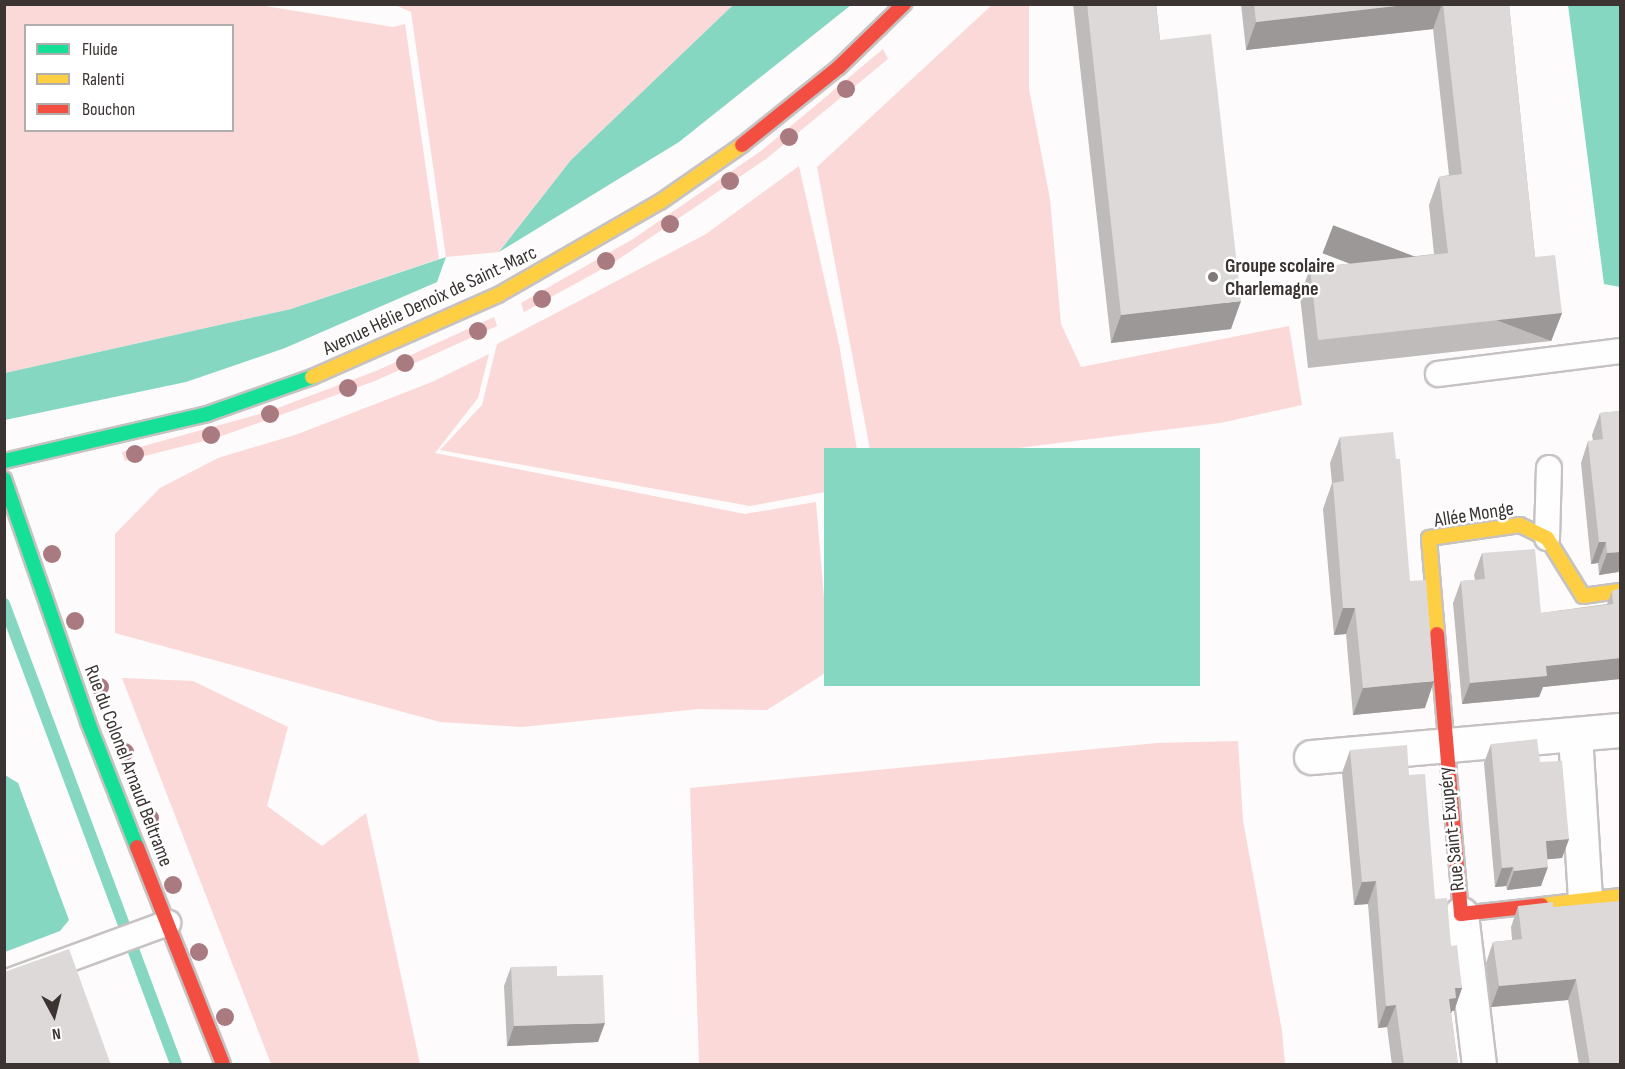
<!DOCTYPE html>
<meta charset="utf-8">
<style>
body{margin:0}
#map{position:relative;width:1625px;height:1069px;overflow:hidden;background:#fdfbfb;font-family:"Sofia Sans Condensed",sans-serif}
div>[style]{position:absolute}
.green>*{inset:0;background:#fad9d8}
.water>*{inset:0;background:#85d7c2;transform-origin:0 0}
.stream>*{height:12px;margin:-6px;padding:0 6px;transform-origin:6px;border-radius:6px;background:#85d7c2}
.roads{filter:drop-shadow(2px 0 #c7c2c2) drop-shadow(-2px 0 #c7c2c2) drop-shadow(0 2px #c7c2c2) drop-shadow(0 -2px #c7c2c2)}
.lane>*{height:24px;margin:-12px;padding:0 12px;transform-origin:12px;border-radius:12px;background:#fffefe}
.street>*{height:33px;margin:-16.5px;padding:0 16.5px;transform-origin:16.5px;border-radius:16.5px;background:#fffefe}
.fast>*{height:14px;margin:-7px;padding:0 7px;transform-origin:7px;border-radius:7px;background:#16e098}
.slow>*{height:14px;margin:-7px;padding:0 7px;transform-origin:7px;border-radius:7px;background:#ffcf43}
.jam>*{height:14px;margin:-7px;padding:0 7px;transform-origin:7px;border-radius:7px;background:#f24e42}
.trees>*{width:18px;height:18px;margin:-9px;border-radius:50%;background:#a97a7f}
.wall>*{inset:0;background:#bebbba}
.shaded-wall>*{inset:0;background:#9b9897;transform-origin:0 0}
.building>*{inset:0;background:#ddd9d8}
.dots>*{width:16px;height:16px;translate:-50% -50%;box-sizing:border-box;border:3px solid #fff;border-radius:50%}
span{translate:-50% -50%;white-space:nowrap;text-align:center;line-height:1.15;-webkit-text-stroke:5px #fff;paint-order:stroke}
.poi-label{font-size:20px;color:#3b3433;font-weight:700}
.left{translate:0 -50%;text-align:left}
.street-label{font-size:20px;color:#3b3433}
.frame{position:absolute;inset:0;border:6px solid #3b3433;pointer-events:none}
.legend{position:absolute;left:24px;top:24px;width:210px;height:108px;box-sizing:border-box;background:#fff;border:2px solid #b1aead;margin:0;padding:8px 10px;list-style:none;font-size:18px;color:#3b3433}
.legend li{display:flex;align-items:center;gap:12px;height:30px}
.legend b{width:30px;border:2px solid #b1aead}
.north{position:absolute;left:24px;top:985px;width:60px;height:60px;-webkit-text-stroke:4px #fff;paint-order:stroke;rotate:173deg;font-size:16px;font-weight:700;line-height:24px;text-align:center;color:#3b3433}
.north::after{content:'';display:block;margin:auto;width:21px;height:27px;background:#3b3433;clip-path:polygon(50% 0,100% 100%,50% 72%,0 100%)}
</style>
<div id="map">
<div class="green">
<div style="clip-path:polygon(993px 4px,1029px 5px,1029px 89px,1050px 199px,1061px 324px,1081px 367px,1289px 326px,1302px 405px,1220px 423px,873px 466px,817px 167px)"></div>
<div style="clip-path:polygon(evenodd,5px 5px,259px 5px,393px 27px,405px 24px,439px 259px,291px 309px,5px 373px,5px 5px,26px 26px,232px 26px,232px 130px,26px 130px,26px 26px)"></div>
<div style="clip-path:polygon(395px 5px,833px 5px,732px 6px,571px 160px,499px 252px,446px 257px,411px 12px)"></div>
<div style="clip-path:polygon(883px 49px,888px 59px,766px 159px,613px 263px,524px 312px,521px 303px,633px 239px,761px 151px)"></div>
<div style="clip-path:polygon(799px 166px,839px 344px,863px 485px,750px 506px,440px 450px,482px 405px,497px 344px,706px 234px)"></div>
<div style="clip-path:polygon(494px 317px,497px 326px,375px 381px,216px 438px,125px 461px,122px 452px,267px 412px,376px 371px)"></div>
<div style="clip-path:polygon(489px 354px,478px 398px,435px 453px,745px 514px,816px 502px,830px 670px,767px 710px,699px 709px,522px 727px,440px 722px,115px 633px,115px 534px,160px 488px,218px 458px,298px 434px,432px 382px)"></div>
<div style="clip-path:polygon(122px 678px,193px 681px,288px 727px,267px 806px,322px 846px,366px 813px,420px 1064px,271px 1064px)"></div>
<div style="clip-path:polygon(1238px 741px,1243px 821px,1282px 1031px,1285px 1064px,688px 1064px,699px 1063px,690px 788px,1157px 743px)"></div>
</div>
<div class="water">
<div style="clip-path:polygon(833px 5px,851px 5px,679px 142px,499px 252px,571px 160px,732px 6px)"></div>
<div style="clip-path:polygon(1568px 5px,1620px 5px,1620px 287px,1604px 284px)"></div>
<div style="clip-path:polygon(446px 257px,437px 282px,285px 348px,186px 382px,5px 420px,5px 373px,291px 309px)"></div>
<div style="left:1200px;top:448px;width:238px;height:376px;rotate:90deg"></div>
<div style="clip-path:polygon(5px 775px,18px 783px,69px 920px,60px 931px,5px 952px)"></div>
</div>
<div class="stream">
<div style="left:4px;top:604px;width:491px;rotate:69.5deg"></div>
</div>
<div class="roads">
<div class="lane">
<div style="left:1438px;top:374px;width:183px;rotate:-7.2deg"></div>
<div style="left:1547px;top:538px;width:70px;rotate:-88.4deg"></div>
<div style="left:4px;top:983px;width:175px;rotate:-20.1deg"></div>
</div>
<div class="street">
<div style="left:1575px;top:735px;width:164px;rotate:86.5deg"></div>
<div style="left:1311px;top:757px;width:310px;rotate:-5deg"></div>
<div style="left:1461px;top:914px;width:151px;rotate:83.2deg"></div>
</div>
<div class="fast">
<div style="left:4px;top:461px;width:208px;rotate:-13deg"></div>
<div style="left:207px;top:414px;width:111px;rotate:-19.4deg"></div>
<div style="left:4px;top:479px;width:257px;rotate:70.9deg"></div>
<div style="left:88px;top:722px;width:134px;rotate:68.6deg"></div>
</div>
<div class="slow">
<div style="left:312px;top:377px;width:203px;rotate:-23.8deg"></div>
<div style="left:498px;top:295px;width:187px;rotate:-29.9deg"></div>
<div style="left:660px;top:202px;width:100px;rotate:-34.8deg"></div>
<div style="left:1437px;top:634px;width:96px;rotate:-94.8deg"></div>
<div style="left:1429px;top:538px;width:92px;rotate:-8.1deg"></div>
<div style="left:1520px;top:525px;width:30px;rotate:26deg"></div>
<div style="left:1547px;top:538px;width:68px;rotate:58.2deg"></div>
<div style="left:1583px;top:596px;width:37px;rotate:-8deg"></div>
<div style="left:1542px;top:905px;width:79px;rotate:-6.6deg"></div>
</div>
<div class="jam">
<div style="left:742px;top:145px;width:124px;rotate:-38.8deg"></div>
<div style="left:839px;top:67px;width:91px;rotate:-44.1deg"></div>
<div style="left:1437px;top:634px;width:281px;rotate:85.1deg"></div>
<div style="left:1461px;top:914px;width:81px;rotate:-6.3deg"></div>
<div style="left:137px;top:847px;width:233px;rotate:68.4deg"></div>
</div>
</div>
<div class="trees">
<div style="left:846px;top:89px"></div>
<div style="left:789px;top:137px"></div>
<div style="left:730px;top:181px"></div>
<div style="left:670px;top:224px"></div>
<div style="left:606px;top:261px"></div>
<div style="left:542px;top:299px"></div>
<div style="left:478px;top:331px"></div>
<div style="left:405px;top:363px"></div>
<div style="left:348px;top:388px"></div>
<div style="left:270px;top:414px"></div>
<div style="left:211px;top:435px"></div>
<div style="left:135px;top:454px"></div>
<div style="left:52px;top:554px"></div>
<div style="left:75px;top:621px"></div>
<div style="left:100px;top:687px"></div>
<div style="left:125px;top:752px"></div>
<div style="left:150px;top:818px"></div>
<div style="left:173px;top:885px"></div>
<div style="left:199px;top:952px"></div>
<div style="left:225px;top:1017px"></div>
</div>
<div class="wall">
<div style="clip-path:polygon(1073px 4px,1156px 4px,1160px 40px,1231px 329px,1111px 343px)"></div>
<div style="clip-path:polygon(1241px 4px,1509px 4px,1535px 257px,1562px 313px,1551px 341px,1308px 368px,1300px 296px,1310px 268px,1434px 254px,1429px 205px,1439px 177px,1449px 175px,1433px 29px,1246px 50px)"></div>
<div style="clip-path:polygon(1620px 411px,1620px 573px,1618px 572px,1599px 575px,1598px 563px,1591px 564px,1581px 463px,1588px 441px,1593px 441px,1592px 435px,1600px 413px)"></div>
<div style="clip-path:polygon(1340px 437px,1410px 581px,1425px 708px,1353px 715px,1346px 634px,1334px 635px,1323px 509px,1332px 483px,1330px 463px)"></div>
<div style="clip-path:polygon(1482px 553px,1541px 613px,1607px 604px,1612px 591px,1620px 679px,1543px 687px,1539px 697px,1462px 704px,1453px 603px,1461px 581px,1475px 580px,1474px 575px)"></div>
<div style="clip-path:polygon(1491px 744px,1540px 762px,1569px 839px,1562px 858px,1547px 859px,1541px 886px,1507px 890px,1506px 886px,1495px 887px,1484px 763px)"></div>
<div style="clip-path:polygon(1350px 750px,1409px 775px,1435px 899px,1451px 946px,1462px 988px,1454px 1011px,1452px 1011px,1451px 1013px,1458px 1065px,1392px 1065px,1387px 1027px,1378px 1028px,1368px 904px,1354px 905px,1342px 773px)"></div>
<div style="clip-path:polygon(1620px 768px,1620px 790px,1619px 772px)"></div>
<div style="clip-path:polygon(1518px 906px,1553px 907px,1620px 1065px,1579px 1065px,1568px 1000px,1491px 1007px,1486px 963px,1493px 942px,1512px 940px,1511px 927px)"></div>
<div style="clip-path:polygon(511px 967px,598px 1042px,507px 1046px,504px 986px)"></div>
</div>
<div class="shaded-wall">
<div style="clip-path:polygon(1413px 4px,1442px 4px,1433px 29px,1246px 50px,1256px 22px)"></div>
<div style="clip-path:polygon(1241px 301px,1231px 329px,1111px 343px,1121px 315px)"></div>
<div style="left:1562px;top:313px;width:30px;height:245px;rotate:111deg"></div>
<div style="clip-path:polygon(1599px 542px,1606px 542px,1598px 563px,1591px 564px)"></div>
<div style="clip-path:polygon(1620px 552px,1620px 566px,1618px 572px,1599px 575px,1607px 553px)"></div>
<div style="clip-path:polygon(1343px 608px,1355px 608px,1346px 634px,1334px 635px)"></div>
<div style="clip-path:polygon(1620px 658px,1620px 679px,1543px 687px,1539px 697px,1462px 704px,1470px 683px,1546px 666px)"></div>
<div style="clip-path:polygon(1434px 681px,1425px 708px,1353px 715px,1363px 688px)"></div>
<div style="clip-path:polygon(1569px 839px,1562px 858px,1539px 860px,1546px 841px)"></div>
<div style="clip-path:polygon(1513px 867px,1506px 886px,1495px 887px,1502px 868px)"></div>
<div style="clip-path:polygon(1548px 867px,1541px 886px,1507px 890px,1514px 871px)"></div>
<div style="clip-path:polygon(1376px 881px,1368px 904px,1354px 905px,1362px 882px)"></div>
<div style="clip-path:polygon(1576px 979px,1568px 1000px,1491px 1007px,1499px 986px)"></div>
<div style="clip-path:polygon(1455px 988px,1462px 988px,1454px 1011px,1452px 1011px,1448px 1021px,1449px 999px)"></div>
<div style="clip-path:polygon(1396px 1005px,1387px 1027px,1378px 1028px,1386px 1006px)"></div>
<div style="clip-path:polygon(605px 1023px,598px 1042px,507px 1046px,514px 1026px)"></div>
</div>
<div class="building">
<div style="clip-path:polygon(1087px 4px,1156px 4px,1160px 40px,1211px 34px,1241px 301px,1121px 315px)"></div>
<div style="clip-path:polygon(1254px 4px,1413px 4px,1256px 22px)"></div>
<div style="clip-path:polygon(1443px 4px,1509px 4px,1535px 257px,1555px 255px,1562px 313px,1318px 340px,1310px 268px,1448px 253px,1439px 177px,1462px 174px)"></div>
<div style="clip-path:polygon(1620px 411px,1620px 552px,1607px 553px,1606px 542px,1599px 542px,1588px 441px,1603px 439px,1600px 413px)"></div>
<div style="clip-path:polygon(1393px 432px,1396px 459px,1400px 459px,1410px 581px,1426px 580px,1434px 681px,1363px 688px,1355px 608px,1343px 608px,1333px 483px,1344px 481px,1340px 437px)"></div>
<div style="clip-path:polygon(1535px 549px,1541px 613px,1613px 604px,1612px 591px,1620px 588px,1620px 658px,1546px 666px,1547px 676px,1470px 683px,1461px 581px,1485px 579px,1482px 553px)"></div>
<div style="clip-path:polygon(1537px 739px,1540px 762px,1562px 761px,1569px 839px,1546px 841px,1548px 867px,1514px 871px,1513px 867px,1502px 868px,1491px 744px)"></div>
<div style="clip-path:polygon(1407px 745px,1409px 775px,1425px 774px,1435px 899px,1447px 898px,1451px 946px,1457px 945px,1462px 988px,1455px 988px,1456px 998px,1449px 999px,1458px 1065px,1404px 1065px,1396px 1005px,1386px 1006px,1376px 881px,1362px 882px,1350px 750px)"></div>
<div style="clip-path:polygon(1620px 901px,1620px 1065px,1590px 1065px,1576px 979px,1499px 986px,1493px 942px,1522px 939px,1518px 906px,1553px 902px,1553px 907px)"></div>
<div style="clip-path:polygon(69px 949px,111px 1065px,4px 1065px,4px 972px)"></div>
<div style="clip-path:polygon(557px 966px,557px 976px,603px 975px,605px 1023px,514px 1026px,511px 967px)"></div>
</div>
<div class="dots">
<div style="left:1213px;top:277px;background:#7f7a79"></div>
</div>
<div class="poi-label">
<span class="left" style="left:1225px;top:278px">Groupe scolaire<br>Charlemagne</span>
</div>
<div class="street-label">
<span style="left:430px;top:301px;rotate:-25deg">Avenue Hélie Denoix de Saint-Marc</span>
<span style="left:1474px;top:515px;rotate:-9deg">Allée Monge</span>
<span style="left:128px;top:766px;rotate:69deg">Rue du Colonel Arnaud Beltrame</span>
<span style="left:1452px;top:829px;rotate:-96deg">Rue Saint-Exupéry</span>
</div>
<div class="frame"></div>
<ul class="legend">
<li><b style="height:8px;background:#16e098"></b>Fluide</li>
<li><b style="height:8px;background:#ffcf43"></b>Ralenti</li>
<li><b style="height:8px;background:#f24e42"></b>Bouchon</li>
</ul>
<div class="north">N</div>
</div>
